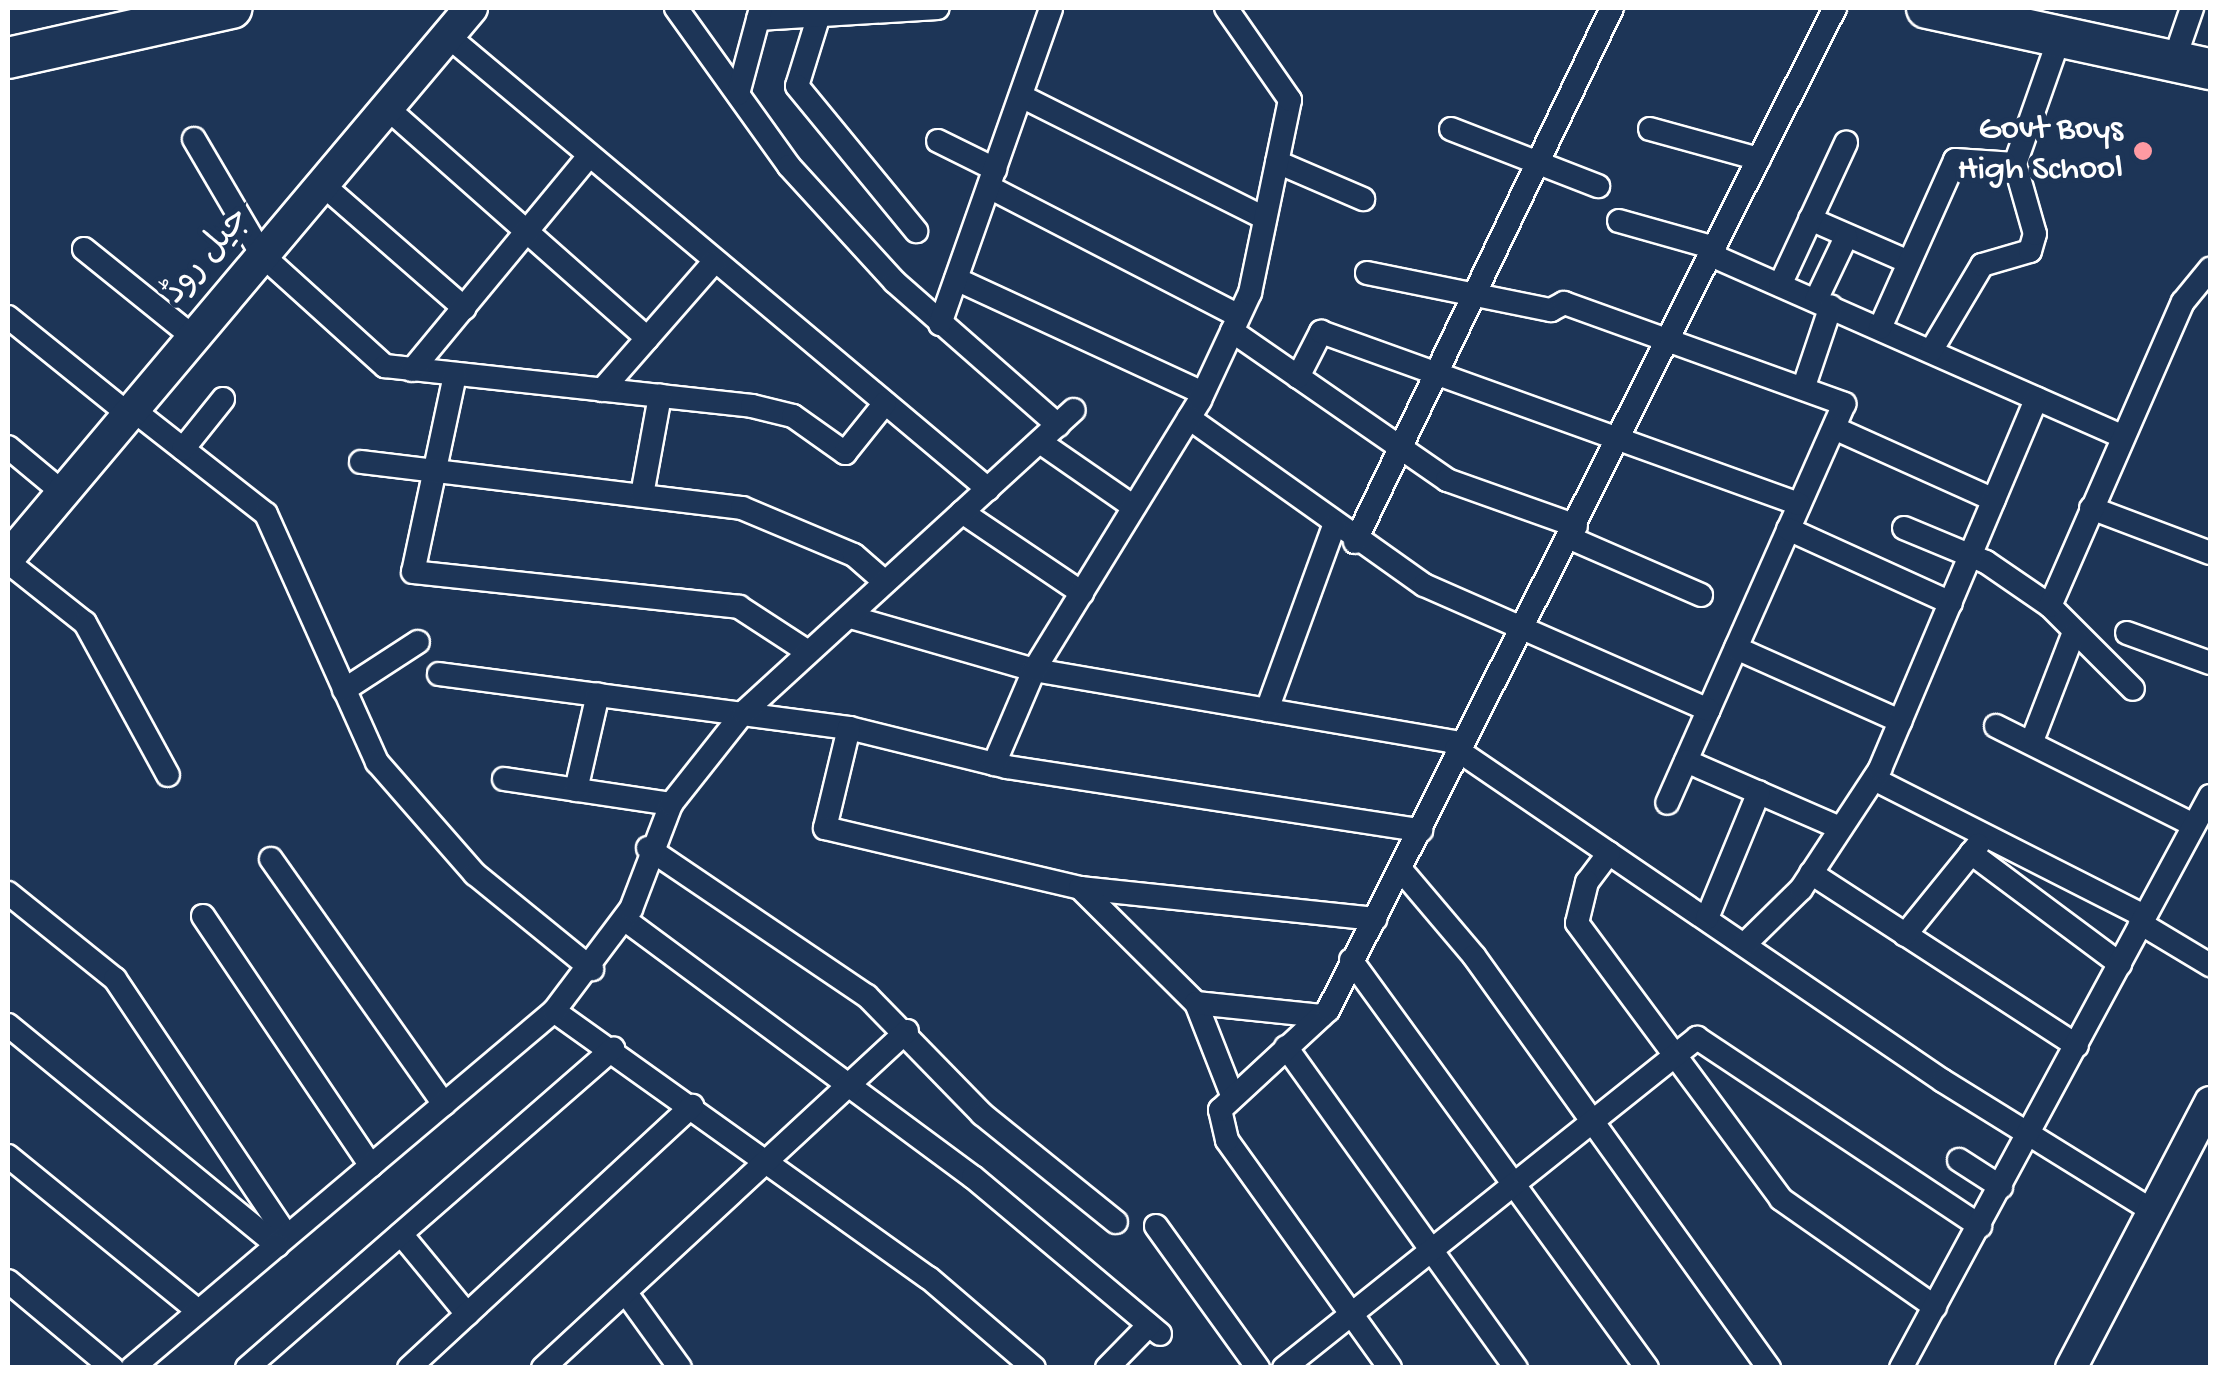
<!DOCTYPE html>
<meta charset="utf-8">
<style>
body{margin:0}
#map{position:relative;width:2218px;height:1375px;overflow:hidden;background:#1d3557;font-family:"Gochi Hand","Playpen Sans Arabic",sans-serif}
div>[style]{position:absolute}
.roads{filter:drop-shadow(2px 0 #fff) drop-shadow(-2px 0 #fff) drop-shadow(0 2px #fff) drop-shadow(0 -2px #fff)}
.minor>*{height:22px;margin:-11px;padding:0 11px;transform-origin:11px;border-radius:11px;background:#1d3557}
.tertiary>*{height:30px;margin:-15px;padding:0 15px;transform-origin:15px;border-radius:15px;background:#1d3557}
.secondary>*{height:32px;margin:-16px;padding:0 16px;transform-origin:16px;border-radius:16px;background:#1d3557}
.trunk>*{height:40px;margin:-20px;padding:0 20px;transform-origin:20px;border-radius:20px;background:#1d3557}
.dots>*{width:28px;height:28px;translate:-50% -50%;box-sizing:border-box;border:5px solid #1d3557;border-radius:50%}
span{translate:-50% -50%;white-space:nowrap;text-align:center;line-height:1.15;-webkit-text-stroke:10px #1d3557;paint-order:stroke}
.poi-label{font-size:35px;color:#fff}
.right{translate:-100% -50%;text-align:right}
.street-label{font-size:35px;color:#fff}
.frame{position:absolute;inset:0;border:10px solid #fff;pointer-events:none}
</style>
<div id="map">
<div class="roads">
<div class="minor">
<div style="left:676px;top:8px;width:194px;rotate:54.4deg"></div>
<div style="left:789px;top:166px;width:157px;rotate:47.6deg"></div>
<div style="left:895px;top:282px;width:217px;rotate:41.3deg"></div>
<div style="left:819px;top:15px;width:74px;rotate:107.2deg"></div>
<div style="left:797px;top:86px;width:188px;rotate:50.6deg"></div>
<div style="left:758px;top:19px;width:180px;rotate:-3.5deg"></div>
<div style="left:448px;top:36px;width:705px;rotate:39.99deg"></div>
<div style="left:2180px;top:43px;width:37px;rotate:-71deg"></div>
<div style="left:738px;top:94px;width:89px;rotate:-75deg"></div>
<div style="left:1021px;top:96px;width:273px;rotate:26.6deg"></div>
<div style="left:386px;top:107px;width:349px;rotate:41.5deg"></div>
<div style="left:1451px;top:129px;width:158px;rotate:21.2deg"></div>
<div style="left:1650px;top:129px;width:113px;rotate:15.4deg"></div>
<div style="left:194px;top:139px;width:134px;rotate:59.6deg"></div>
<div style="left:262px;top:255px;width:166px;rotate:42.1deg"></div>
<div style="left:385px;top:366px;width:369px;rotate:6.2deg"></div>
<div style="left:752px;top:406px;width:42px;rotate:13.7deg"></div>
<div style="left:793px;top:416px;width:64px;rotate:35.4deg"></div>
<div style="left:845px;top:453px;width:64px;rotate:-51.3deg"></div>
<div style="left:938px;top:141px;width:64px;rotate:26.2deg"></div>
<div style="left:1277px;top:162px;width:94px;rotate:23.3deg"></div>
<div style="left:322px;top:184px;width:189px;rotate:41.1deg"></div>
<div style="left:989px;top:187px;width:281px;rotate:27.3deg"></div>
<div style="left:1810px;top:219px;width:108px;rotate:23.5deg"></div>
<div style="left:1619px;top:221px;width:100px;rotate:15.7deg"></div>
<div style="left:84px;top:249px;width:140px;rotate:38.9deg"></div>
<div style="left:1711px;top:255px;width:449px;rotate:23.8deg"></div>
<div style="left:1367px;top:273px;width:188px;rotate:11.4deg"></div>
<div style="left:1551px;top:310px;width:15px;rotate:-28deg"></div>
<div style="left:1564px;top:303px;width:298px;rotate:19.8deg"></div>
<div style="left:1844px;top:404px;width:436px;rotate:113.9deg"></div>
<div style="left:956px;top:279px;width:272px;rotate:24.8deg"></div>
<div style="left:1780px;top:285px;width:157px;rotate:-65.1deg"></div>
<div style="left:1816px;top:300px;width:70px;rotate:-64.5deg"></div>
<div style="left:8px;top:317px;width:154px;rotate:38.9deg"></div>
<div style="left:940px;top:324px;width:335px;rotate:-70.6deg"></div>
<div style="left:1880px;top:328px;width:184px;rotate:-65.9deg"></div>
<div style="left:1955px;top:160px;width:60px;rotate:3.8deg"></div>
<div style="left:1232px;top:331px;width:262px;rotate:34.7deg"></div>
<div style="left:1447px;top:480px;width:137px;rotate:19.6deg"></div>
<div style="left:1931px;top:351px;width:100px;rotate:-59.3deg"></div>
<div style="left:1982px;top:265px;width:50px;rotate:-16.3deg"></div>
<div style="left:2030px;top:251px;width:18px;rotate:-74deg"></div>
<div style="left:2035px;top:234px;width:73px;rotate:-105.9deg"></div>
<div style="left:2015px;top:164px;width:136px;rotate:-70.6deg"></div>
<div style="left:412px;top:370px;width:278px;rotate:-50.4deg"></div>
<div style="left:455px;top:375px;width:201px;rotate:102deg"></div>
<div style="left:413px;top:572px;width:328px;rotate:6.1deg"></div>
<div style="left:739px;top:607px;width:82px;rotate:33.1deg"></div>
<div style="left:1298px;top:377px;width:51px;rotate:-62.9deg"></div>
<div style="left:1321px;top:332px;width:508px;rotate:19.79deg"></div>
<div style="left:1804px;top:386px;width:84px;rotate:-71.4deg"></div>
<div style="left:602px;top:390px;width:170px;rotate:-48.8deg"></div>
<div style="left:132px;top:409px;width:170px;rotate:38.1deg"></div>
<div style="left:266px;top:514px;width:272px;rotate:65.9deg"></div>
<div style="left:377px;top:762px;width:149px;rotate:48.8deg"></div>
<div style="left:475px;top:874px;width:151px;rotate:39.1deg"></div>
<div style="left:1189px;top:418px;width:288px;rotate:35.4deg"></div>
<div style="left:1424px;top:585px;width:311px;rotate:23.7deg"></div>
<div style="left:1834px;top:428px;width:175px;rotate:24.2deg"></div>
<div style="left:1040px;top:442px;width:114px;rotate:34.7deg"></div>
<div style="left:8px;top:447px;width:70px;rotate:39.8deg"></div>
<div style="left:183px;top:449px;width:64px;rotate:-51.3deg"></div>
<div style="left:361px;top:462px;width:384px;rotate:6.9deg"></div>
<div style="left:742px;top:508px;width:121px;rotate:22.8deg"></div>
<div style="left:854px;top:555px;width:41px;rotate:41.1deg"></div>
<div style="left:642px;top:495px;width:101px;rotate:-79.7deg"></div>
<div style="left:2091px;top:508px;width:127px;rotate:20.7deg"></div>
<div style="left:962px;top:512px;width:145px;rotate:34deg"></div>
<div style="left:1904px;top:528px;width:89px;rotate:22.5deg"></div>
<div style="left:1986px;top:562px;width:78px;rotate:34.5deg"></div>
<div style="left:2050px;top:606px;width:117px;rotate:45deg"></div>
<div style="left:1788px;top:529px;width:179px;rotate:24.4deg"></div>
<div style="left:1570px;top:538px;width:143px;rotate:23.5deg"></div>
<div style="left:1355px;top:542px;width:593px;rotate:-64.3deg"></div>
<div style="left:8px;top:562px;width:98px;rotate:38.4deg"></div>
<div style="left:85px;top:623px;width:173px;rotate:61.4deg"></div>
<div style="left:2050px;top:606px;width:332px;rotate:-66.4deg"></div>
<div style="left:2183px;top:302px;width:43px;rotate:-50.7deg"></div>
<div style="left:854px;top:618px;width:187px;rotate:16.1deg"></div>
<div style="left:1034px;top:670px;width:431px;rotate:9.7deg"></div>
<div style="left:2127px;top:633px;width:88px;rotate:19.9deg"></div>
<div style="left:1736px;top:648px;width:180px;rotate:24deg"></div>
<div style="left:439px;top:674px;width:414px;rotate:7.5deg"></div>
<div style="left:849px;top:728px;width:163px;rotate:13.9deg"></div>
<div style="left:1007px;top:767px;width:419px;rotate:8.7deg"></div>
<div style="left:344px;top:690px;width:88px;rotate:-33deg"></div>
<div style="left:1267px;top:710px;width:196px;rotate:-70deg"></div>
<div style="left:1996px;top:726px;width:217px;rotate:26.6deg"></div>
<div style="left:849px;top:728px;width:103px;rotate:103.5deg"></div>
<div style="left:825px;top:828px;width:262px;rotate:13.2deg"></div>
<div style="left:1080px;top:888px;width:297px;rotate:6deg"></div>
<div style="left:2032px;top:741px;width:114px;rotate:-68.9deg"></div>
<div style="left:1456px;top:749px;width:589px;rotate:34.28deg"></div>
<div style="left:1943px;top:1081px;width:247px;rotate:31.8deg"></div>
<div style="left:1686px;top:761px;width:168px;rotate:23.5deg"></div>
<div style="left:994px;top:764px;width:102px;rotate:-66.9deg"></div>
<div style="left:1034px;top:670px;width:317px;rotate:-58.4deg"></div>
<div style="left:1200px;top:400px;width:118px;rotate:-65deg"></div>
<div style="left:1250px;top:293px;width:197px;rotate:-78.3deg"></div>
<div style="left:1290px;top:100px;width:112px;rotate:-124.8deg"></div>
<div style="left:504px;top:779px;width:169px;rotate:8.5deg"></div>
<div style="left:1874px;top:779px;width:303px;rotate:26.9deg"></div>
<div style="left:576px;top:790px;width:98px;rotate:-77.1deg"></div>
<div style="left:648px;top:848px;width:264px;rotate:34.1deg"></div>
<div style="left:867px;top:996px;width:165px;rotate:45.7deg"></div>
<div style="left:982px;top:1114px;width:172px;rotate:38.9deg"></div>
<div style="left:1609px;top:853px;width:36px;rotate:127deg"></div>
<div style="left:1587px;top:882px;width:42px;rotate:103.7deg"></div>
<div style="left:1577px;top:923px;width:343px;rotate:53.5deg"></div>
<div style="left:1781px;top:1199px;width:188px;rotate:35deg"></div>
<div style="left:1971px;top:853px;width:186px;rotate:36.7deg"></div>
<div style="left:271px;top:859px;width:300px;rotate:54.8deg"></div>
<div style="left:1402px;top:871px;width:111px;rotate:49.7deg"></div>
<div style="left:1474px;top:956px;width:507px;rotate:54.4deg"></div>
<div style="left:1811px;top:873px;width:317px;rotate:33deg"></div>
<div style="left:1080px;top:888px;width:163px;rotate:44.8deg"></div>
<div style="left:1196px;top:1003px;width:99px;rotate:68.6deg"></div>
<div style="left:8px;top:893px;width:137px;rotate:38.8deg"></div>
<div style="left:115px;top:979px;width:309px;rotate:56.2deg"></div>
<div style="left:203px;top:916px;width:301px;rotate:56.1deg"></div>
<div style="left:1707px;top:918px;width:136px;rotate:-67.6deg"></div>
<div style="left:624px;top:919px;width:434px;rotate:36.5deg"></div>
<div style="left:973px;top:1177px;width:244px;rotate:40deg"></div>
<div style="left:2140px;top:923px;width:82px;rotate:31deg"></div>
<div style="left:1905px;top:935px;width:116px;rotate:-51deg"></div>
<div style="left:1745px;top:944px;width:78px;rotate:-44.5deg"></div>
<div style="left:1801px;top:889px;width:144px;rotate:-56.6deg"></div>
<div style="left:1880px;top:769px;width:402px;rotate:-67.1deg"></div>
<div style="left:1351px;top:960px;width:504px;rotate:54.04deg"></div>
<div style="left:1196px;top:1003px;width:126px;rotate:5.9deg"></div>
<div style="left:554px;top:1011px;width:460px;rotate:35.5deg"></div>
<div style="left:929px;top:1278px;width:138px;rotate:40.6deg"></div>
<div style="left:8px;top:1025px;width:348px;rotate:39.3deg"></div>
<div style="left:277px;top:1245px;width:363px;rotate:-40.2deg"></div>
<div style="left:554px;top:1011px;width:128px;rotate:-53deg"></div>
<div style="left:631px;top:909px;width:112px;rotate:-69.1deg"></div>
<div style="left:671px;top:804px;width:117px;rotate:-51.6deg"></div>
<div style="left:744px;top:712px;width:447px;rotate:-42.5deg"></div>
<div style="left:1286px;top:1047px;width:395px;rotate:54.4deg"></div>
<div style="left:8px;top:1156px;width:245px;rotate:39.2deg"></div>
<div style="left:1959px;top:1160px;width:50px;rotate:32.7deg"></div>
<div style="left:1156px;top:1226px;width:175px;rotate:54.3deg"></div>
<div style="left:401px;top:1234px;width:104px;rotate:50.5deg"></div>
<div style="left:8px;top:1281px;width:136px;rotate:39.9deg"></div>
<div style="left:626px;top:1293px;width:92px;rotate:54.2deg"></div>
<div style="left:132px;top:1368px;width:190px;rotate:-40.3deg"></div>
<div style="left:247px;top:1368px;width:486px;rotate:-41.1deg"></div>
<div style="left:409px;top:1368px;width:386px;rotate:-42.8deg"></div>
<div style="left:543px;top:1368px;width:496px;rotate:-42.8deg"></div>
<div style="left:1107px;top:1368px;width:60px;rotate:-45.7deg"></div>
<div style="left:1284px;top:1368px;width:529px;rotate:-38.63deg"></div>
<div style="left:1697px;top:1038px;width:340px;rotate:33.6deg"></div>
<div style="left:1390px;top:1368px;width:280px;rotate:-125.6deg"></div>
<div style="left:1227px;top:1140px;width:31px;rotate:-103deg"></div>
<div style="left:1220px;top:1110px;width:147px;rotate:-42.8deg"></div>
<div style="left:1328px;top:1010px;width:1123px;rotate:-63.16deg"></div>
<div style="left:1901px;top:1368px;width:650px;rotate:-61.62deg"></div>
</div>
<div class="tertiary">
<div style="left:2071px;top:1368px;width:300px;rotate:-62.4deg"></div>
</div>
<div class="secondary">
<div style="left:8px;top:558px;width:719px;rotate:-49.91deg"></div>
</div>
<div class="trunk">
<div style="left:1927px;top:8px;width:289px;rotate:12.2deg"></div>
<div style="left:8px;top:58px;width:229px;rotate:-12.6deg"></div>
</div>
</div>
<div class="dots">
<div style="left:2143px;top:151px;background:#ff9aa2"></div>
</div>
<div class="poi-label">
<span class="right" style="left:2123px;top:151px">Govt Boys<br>High School</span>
</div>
<div class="street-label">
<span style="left:208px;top:257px;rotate:-50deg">جیل روڈ</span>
</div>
<div class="frame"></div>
</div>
